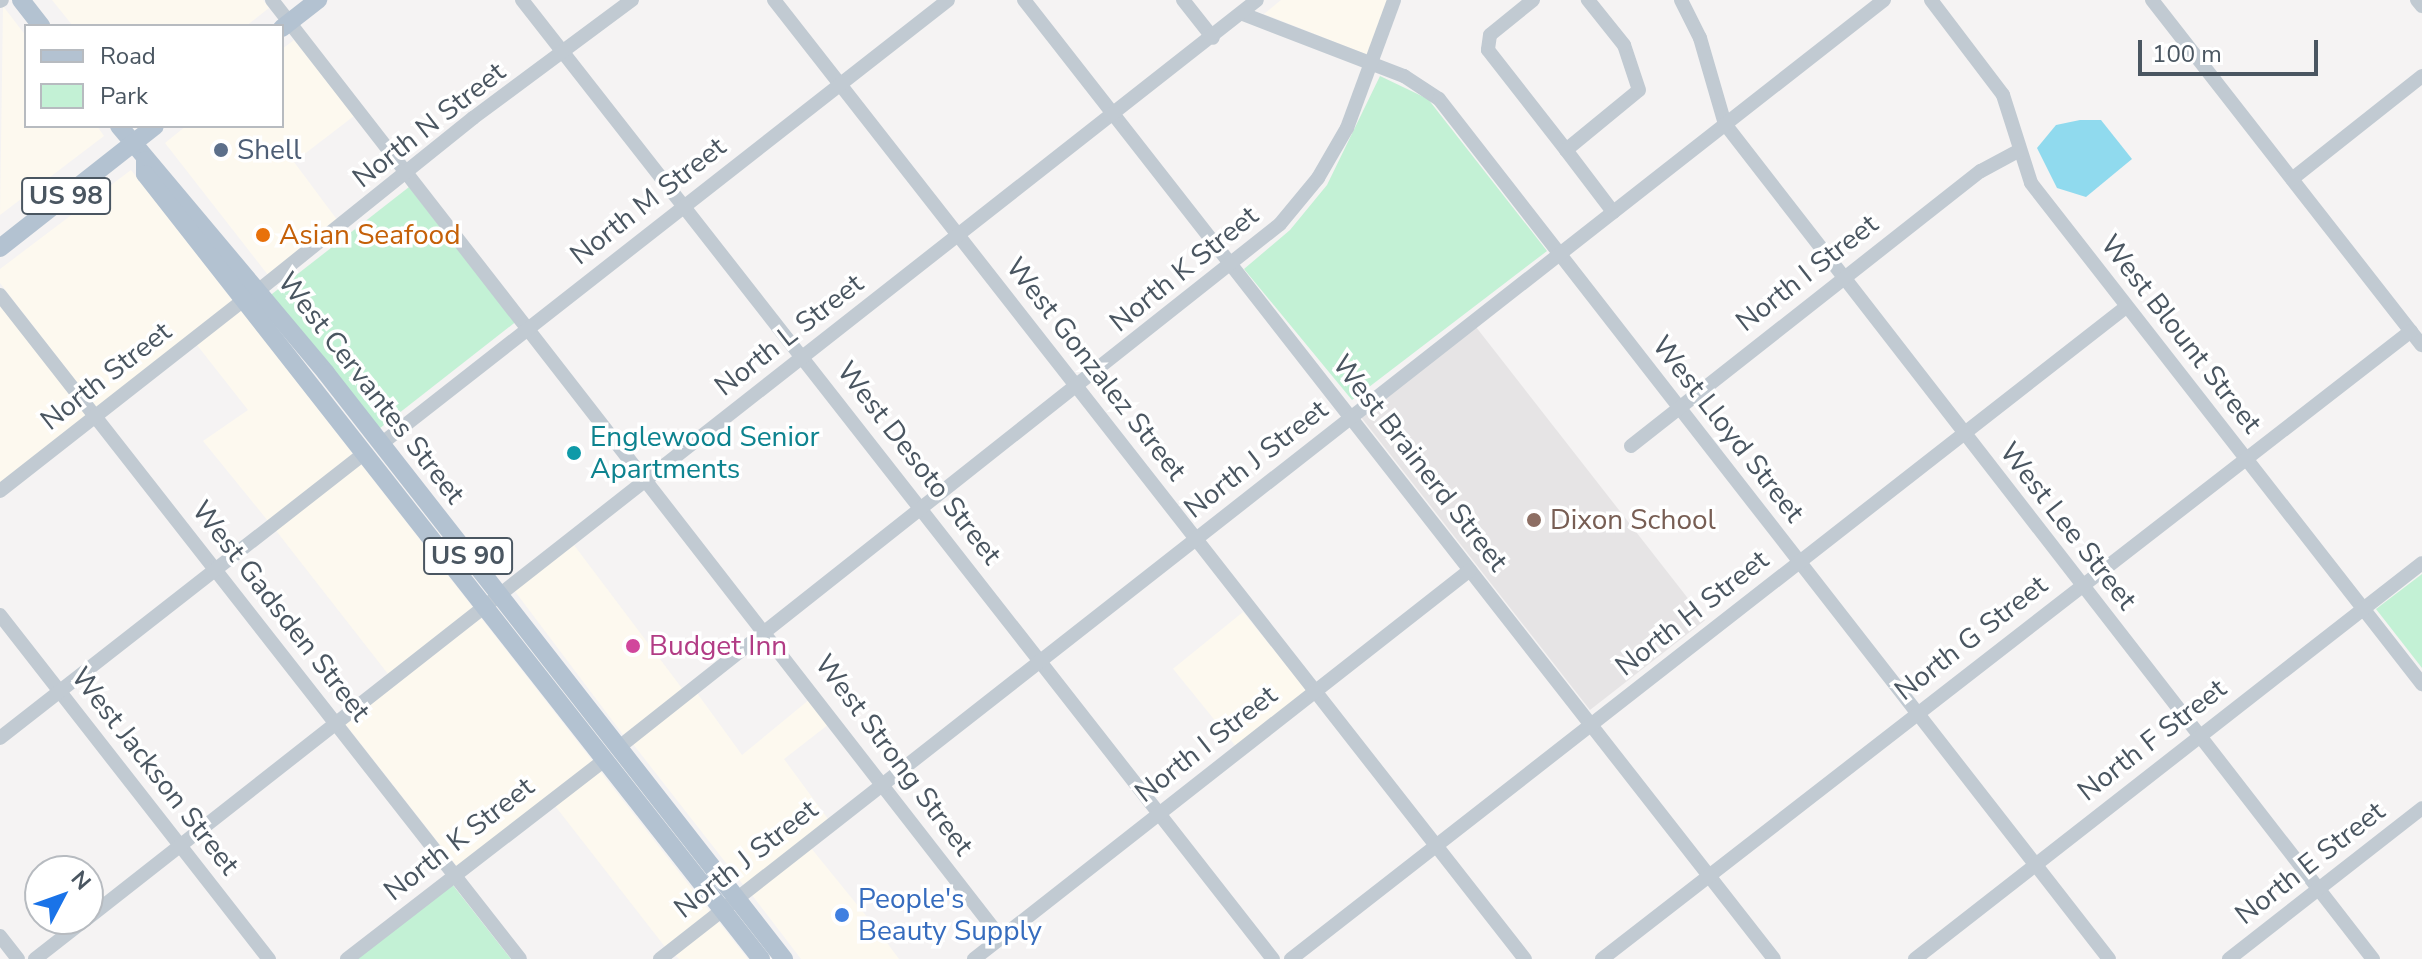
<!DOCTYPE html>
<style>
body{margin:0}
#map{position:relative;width:2422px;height:959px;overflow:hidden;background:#f5f3f3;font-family:"Nunito Sans",sans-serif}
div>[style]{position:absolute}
.commercial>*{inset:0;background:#fdf9ef;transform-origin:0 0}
.education>*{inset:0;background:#e6e4e5;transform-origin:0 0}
.green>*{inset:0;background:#c3f1d5;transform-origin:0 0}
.water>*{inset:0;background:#90daee}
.minor>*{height:14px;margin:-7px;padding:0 7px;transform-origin:7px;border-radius:7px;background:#c1cad2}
.major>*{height:18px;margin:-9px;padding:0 9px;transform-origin:9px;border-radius:9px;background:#b3c2d1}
.dots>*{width:22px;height:22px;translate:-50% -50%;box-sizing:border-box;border:4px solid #fff;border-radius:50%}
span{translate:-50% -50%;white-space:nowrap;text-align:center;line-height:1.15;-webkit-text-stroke:7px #fff;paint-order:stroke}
.shield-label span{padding:2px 6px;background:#fff;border:2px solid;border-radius:6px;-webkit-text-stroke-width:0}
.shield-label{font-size:26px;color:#4a5661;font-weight:700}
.street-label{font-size:28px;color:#4a5661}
.service-label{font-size:28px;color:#4e5e75}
.left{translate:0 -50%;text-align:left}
.food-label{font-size:28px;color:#c56008}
.culture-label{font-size:28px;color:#0d838f}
.education-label{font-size:28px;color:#785e54}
.hotel-label{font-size:28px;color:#b23c85}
.shop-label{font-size:28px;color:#366cbe}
.legend{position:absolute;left:24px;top:24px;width:260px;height:104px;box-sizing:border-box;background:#fff;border:2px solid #b7bbc0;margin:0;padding:10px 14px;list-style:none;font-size:24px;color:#4a5661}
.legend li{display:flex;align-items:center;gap:16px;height:40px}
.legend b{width:40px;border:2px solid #b7bbc0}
.north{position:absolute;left:24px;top:855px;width:80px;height:80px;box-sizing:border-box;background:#fff;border:2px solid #b7bbc0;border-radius:50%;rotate:49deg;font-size:22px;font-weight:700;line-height:32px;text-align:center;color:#4a5661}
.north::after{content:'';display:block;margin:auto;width:28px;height:36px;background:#1a73e8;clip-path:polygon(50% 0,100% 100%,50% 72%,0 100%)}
.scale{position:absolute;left:2138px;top:40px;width:180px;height:36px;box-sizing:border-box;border:4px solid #4a5661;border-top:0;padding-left:10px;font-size:24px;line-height:28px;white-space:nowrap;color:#4a5661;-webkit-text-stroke:6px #fff;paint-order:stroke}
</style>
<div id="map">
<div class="commercial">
<div style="clip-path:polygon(52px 0,263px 0,269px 8px,246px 26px,73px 26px)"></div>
<div style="clip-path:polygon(1281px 0,1387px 0,1368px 55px,1264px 14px)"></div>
<div style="clip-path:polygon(3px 6px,26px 36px,26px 126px,97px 126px,104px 136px,0 215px)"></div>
<div style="clip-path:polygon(294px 40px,354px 116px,294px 162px,338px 221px,268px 275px,165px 143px,186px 126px,282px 126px,282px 49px)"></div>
<div style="clip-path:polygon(131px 170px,233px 301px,97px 408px,0 283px,0 269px)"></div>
<div style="clip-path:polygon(0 306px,87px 416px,0 484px)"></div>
<div style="clip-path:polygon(241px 310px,353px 454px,268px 521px,203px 441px,248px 410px,197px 345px)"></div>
<div style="left:361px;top:464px;width:183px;height:108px;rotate:52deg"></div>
<div style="left:574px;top:545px;width:181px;height:75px;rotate:53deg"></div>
<div style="left:1243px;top:612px;width:101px;height:90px;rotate:51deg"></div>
<div style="left:481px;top:618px;width:182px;height:172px;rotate:52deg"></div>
<div style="clip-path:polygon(697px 693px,742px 755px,810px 699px,829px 724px,784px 759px,828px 819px,744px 886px,633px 744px)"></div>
<div style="left:600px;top:771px;width:179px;height:57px;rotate:52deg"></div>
<div style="clip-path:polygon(811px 848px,876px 928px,899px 959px,801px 959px,752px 895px)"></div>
<div style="clip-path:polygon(718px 921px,748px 959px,679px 959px,675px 955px)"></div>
</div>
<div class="education">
<div style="left:1476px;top:327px;width:372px;height:146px;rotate:52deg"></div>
</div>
<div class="green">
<div style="clip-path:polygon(1380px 76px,1428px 99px,1547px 251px,1352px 400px,1244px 269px,1290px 230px,1327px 185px)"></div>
<div style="left:409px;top:187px;width:172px;height:176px;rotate:52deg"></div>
<div style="clip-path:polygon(2422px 574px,2422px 668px,2376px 609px)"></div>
<div style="clip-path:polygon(452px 884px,511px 959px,356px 959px)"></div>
</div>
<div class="water">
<div style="clip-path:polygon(2080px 120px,2101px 120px,2132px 159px,2086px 197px,2057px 188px,2037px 148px,2056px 125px)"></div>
</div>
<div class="minor">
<div style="left:272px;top:0;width:1188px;rotate:52.15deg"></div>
<div style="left:522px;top:0;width:1218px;rotate:51.94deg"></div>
<div style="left:774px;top:0;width:1218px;rotate:51.94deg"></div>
<div style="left:1024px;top:0;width:1217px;rotate:51.97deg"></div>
<div style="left:1183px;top:0;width:48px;rotate:51.7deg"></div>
<div style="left:1533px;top:0;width:55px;rotate:140.9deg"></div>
<div style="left:1490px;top:35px;width:15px;rotate:98deg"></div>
<div style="left:1488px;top:50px;width:127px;rotate:52deg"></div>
<div style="left:1566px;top:150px;width:94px;rotate:-39.4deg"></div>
<div style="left:1639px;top:90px;width:47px;rotate:-108.4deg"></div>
<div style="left:1624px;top:45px;width:58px;rotate:-128.7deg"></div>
<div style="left:1681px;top:0;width:42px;rotate:63.4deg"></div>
<div style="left:1700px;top:38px;width:90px;rotate:73.8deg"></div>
<div style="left:1725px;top:124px;width:1057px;rotate:52.19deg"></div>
<div style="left:1931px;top:0;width:119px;rotate:52.8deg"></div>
<div style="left:2003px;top:95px;width:92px;rotate:72.3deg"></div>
<div style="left:2031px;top:183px;width:636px;rotate:52.03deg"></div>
<div style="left:2152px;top:0;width:438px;rotate:52deg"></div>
<div style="left:2417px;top:0;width:8px;rotate:50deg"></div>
<div style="left:0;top:1px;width:2px;rotate:-27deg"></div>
<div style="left:1243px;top:14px;width:173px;rotate:21.1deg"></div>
<div style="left:1404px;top:76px;width:42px;rotate:33.3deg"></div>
<div style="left:1439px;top:99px;width:1090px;rotate:52.08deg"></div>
<div style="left:1566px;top:150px;width:78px;rotate:52.8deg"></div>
<div style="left:2292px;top:179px;width:166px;rotate:-38.4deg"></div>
<div style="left:259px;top:290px;width:275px;rotate:-38.8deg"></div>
<div style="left:473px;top:118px;width:198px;rotate:-36.6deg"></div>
<div style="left:0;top:295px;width:843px;rotate:51.93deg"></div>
<div style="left:381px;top:444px;width:720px;rotate:-38.06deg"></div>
<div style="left:1631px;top:446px;width:445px;rotate:-38.2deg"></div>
<div style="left:1981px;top:171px;width:44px;rotate:-28.3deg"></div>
<div style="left:0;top:491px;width:310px;rotate:-38.1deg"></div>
<div style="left:0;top:615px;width:437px;rotate:52deg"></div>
<div style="left:0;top:738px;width:462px;rotate:-38deg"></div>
<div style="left:618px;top:748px;width:844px;rotate:-38.36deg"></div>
<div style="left:1280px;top:224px;width:60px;rotate:-50.4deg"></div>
<div style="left:1318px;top:178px;width:58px;rotate:-59.9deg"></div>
<div style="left:1347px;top:128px;width:136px;rotate:-69.8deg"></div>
<div style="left:88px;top:918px;width:1486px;rotate:-38.14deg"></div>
<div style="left:0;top:936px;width:29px;rotate:52deg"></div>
<div style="left:35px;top:959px;width:65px;rotate:-38.1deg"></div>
<div style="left:347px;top:959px;width:324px;rotate:-37.7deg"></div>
<div style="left:660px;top:959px;width:1555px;rotate:-38.08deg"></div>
<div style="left:974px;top:959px;width:630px;rotate:-38.11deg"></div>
<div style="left:1291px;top:959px;width:1059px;rotate:-37.98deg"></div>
<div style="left:1602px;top:959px;width:1024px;rotate:-37.82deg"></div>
<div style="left:1915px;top:959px;width:643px;rotate:-37.99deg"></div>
<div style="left:2229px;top:959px;width:245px;rotate:-38deg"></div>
</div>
<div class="major">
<div style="left:21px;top:0;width:33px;rotate:52deg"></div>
<div style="left:282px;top:28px;width:46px;rotate:-37.9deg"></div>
<div style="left:119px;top:126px;width:322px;rotate:50deg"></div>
<div style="left:326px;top:373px;width:744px;rotate:51.99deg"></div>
<div style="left:145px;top:160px;width:14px;rotate:90deg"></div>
<div style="left:145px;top:174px;width:998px;rotate:51.88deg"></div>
<div style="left:0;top:248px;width:197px;rotate:-38.2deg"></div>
</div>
<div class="dots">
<div style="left:221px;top:150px;background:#5c6f8a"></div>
<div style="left:263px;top:235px;background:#e8710a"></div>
<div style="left:574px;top:453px;background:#0f9aa8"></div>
<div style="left:1534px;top:520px;background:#8d6e63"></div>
<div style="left:633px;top:646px;background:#d1479c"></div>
<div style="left:842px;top:915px;background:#3f7fe0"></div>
</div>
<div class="shield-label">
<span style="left:66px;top:196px">US 98</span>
<span style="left:468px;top:556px">US 90</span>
</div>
<div class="street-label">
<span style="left:429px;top:125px;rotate:-38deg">North N Street</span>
<span style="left:648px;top:201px;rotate:-38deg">North M Street</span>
<span style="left:1184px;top:269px;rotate:-39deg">North K Street</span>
<span style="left:1807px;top:273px;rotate:-38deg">North I Street</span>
<span style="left:2181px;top:334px;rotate:52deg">West Blount Street</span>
<span style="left:789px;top:335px;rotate:-38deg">North L Street</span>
<span style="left:1096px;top:369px;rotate:52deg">West Gonzalez Street</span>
<span style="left:106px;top:376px;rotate:-38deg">North Street</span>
<span style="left:371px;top:388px;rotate:52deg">West Cervantes Street</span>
<span style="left:1728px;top:429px;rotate:52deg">West Lloyd Street</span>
<span style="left:1256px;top:459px;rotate:-38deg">North J Street</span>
<span style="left:919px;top:463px;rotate:52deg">West Desoto Street</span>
<span style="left:1420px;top:463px;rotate:52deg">West Brainerd Street</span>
<span style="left:2068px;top:526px;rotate:52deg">West Lee Street</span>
<span style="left:281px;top:611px;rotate:52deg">West Gadsden Street</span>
<span style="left:1692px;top:613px;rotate:-38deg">North H Street</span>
<span style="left:1971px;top:638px;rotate:-38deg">North G Street</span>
<span style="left:2152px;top:740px;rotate:-38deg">North F Street</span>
<span style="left:1206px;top:744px;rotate:-38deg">North I Street</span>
<span style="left:894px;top:755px;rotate:53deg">West Strong Street</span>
<span style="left:155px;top:771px;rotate:52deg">West Jackson Street</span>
<span style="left:459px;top:839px;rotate:-38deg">North K Street</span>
<span style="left:746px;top:859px;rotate:-38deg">North J Street</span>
<span style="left:2310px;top:863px;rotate:-38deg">North E Street</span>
</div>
<div class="service-label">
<span class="left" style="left:237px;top:150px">Shell</span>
</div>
<div class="food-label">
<span class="left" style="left:279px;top:235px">Asian Seafood</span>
</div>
<div class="culture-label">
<span class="left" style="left:590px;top:453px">Englewood Senior<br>Apartments</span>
</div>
<div class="education-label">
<span class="left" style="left:1550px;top:520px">Dixon School</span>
</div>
<div class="hotel-label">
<span class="left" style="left:649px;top:646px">Budget Inn</span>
</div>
<div class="shop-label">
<span class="left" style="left:858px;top:915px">People's<br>Beauty Supply</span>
</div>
<ul class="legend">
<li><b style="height:10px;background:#b3c2d1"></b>Road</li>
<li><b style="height:22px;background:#c3f1d5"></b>Park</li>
</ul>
<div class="north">N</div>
<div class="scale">100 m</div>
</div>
